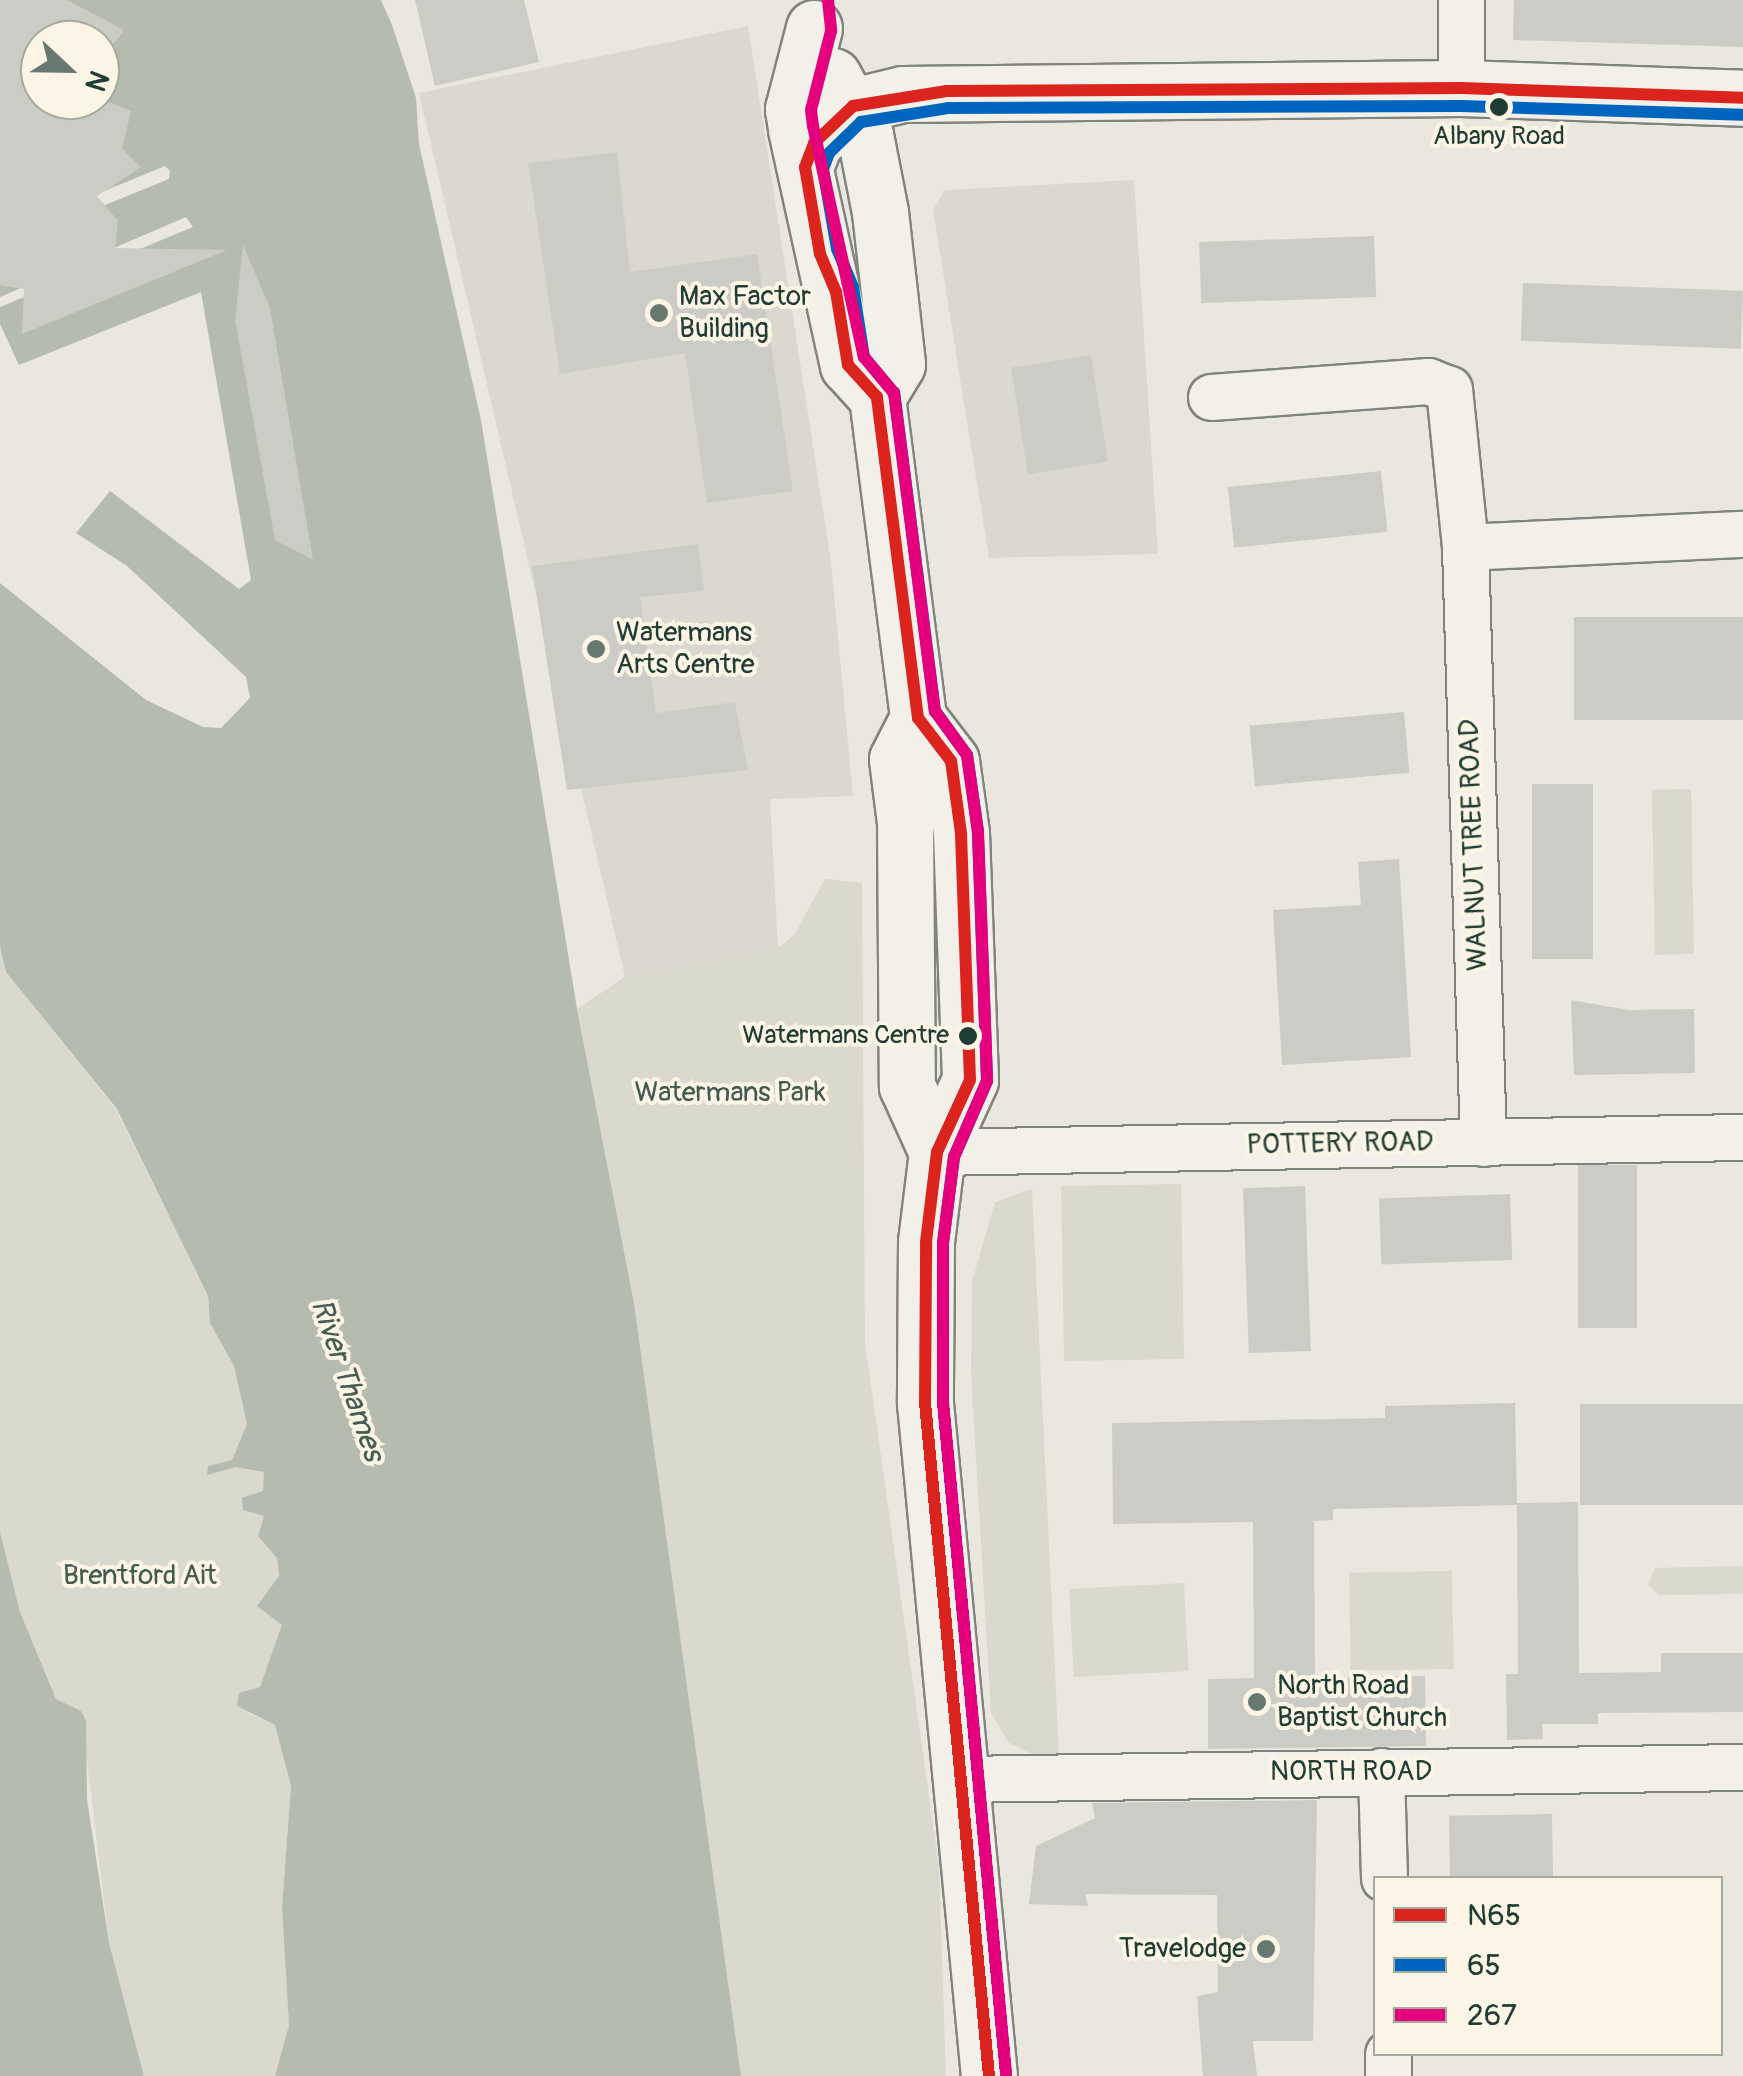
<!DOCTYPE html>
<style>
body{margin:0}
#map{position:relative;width:1743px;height:2076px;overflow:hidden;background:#eae7df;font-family:Pangolin,sans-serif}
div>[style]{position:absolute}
.built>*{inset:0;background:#dbd9cf}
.green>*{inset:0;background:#dad9cd;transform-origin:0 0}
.water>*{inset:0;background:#b6bbaf}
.building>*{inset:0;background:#ccccc6;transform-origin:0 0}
.roads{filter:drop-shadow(2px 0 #80847f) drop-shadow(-2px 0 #80847f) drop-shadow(0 2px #80847f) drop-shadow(0 -2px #80847f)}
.minor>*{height:45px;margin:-22.5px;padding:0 22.5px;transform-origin:22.5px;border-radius:22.5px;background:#f3f0ea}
.major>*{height:55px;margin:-27.5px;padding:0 27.5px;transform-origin:27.5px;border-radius:27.5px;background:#f3f0ea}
.bus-1>*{height:12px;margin:-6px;padding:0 6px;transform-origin:6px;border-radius:6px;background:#dc241f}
.bus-2>*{height:12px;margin:-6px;padding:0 6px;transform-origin:6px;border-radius:6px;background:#0065bd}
.bus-3>*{height:12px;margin:-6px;padding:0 6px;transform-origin:6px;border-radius:6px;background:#e5007d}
.dots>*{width:28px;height:28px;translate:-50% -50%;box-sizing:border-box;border:5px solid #fcf5e5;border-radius:50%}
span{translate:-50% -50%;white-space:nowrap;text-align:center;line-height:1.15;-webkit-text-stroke:8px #fcf5e5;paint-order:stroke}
.bus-label{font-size:26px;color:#1f3d34}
.right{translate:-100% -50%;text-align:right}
.poi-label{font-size:28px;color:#1f3d34}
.left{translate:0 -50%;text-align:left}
.street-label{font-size:28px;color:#1f3d34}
.park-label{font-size:28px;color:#425a50}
.water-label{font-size:30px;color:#455d53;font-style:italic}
.legend{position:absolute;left:1373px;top:1876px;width:350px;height:180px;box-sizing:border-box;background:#fcf5e5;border:2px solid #a4ab9e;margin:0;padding:12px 18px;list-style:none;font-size:30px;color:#1f3d34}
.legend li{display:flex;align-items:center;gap:20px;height:50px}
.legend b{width:50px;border:2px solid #a4ab9e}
.north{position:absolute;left:20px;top:20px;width:100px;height:100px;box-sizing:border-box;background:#fcf5e5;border:2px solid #a4ab9e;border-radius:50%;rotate:112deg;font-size:28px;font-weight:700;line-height:40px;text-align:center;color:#1f3d34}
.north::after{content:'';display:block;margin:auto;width:35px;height:45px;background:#667870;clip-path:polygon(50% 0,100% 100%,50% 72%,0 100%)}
</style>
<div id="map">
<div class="built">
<div style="clip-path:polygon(748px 26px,831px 562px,853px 796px,770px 799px,778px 948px,625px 977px,419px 93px)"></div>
<div style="clip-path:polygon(1134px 180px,1158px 554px,989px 558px,933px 210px,945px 190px)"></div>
</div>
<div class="green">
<div style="left:1691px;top:789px;width:165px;height:39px;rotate:89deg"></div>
<div style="clip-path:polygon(825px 879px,862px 883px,865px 1343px,939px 1867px,946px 2076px,741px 2076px,634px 1303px,577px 1009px,625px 977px,778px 948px,794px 935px)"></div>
<div style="clip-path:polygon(0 947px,6px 972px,116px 1109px,208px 1296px,210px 1323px,234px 1366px,247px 1424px,232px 1460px,209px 1466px,207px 1474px,236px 1467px,265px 1471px,263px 1492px,242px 1498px,243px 1510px,264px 1516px,258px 1536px,277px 1558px,282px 1625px,273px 1663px,247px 1713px,275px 1725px,291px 1786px,282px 1907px,289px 2025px,275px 2076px,144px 2076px,109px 1943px,81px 1711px,56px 1699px,20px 1612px,0 1532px)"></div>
<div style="left:1181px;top:1184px;width:175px;height:120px;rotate:89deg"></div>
<div style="clip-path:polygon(1032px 1189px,1059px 1755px,1036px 1756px,1009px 1743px,991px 1713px,971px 1374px,972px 1282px,995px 1202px)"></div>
<div style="clip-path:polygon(1743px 1566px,1743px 1594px,1659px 1595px,1648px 1585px,1655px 1568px)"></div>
<div style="left:1452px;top:1571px;width:98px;height:103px;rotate:89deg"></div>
<div style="left:1184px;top:1583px;width:88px;height:115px;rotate:87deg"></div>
</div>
<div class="water">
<div style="clip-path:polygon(0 0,381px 0,392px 25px,416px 98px,419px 144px,481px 420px,577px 1009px,634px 1303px,741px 2076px,275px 2076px,289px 2025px,282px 1907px,291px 1786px,275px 1725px,237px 1706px,239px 1693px,260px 1687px,282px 1625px,257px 1606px,279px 1576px,277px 1558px,258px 1536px,264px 1516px,243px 1510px,242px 1498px,263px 1491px,264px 1472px,236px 1467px,207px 1475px,208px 1466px,232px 1460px,247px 1424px,234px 1366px,210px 1323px,208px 1296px,117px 1109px,6px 972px,0 947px,0 583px,146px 700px,203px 727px,221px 728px,250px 698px,246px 677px,127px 566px,76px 533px,110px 491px,239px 589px,251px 580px,201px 292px,19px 365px,0 324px,0 307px,193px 227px,186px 217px,0 297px,0 248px,169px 179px,170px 171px,165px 166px,0 234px,40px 100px,100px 100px,100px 68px,111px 63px,109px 55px,100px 58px,100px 40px,40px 40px)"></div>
<div style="clip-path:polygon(0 1532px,20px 1612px,56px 1699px,81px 1711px,86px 1721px,87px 1799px,109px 1943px,144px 2076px,0 2076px)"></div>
</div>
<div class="building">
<div style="clip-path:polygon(0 0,67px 0,124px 30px,100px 62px,100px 40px,40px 40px,40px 100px,103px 100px,131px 111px,122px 149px,141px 167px,97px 196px,118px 221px,115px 248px,227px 250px,22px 334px,24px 289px,0 285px)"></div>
<div style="clip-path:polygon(415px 0,524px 0,539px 62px,435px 86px)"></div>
<div style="clip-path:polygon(1514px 0,1743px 0,1743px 47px,1513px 40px)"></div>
<div style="clip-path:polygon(617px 152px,630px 272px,757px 254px,793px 491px,707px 503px,685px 353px,560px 374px,528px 163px)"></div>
<div style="left:1374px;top:236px;width:61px;height:175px;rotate:88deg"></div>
<div style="clip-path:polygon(243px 245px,270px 308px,313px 560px,275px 540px,235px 320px)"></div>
<div style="left:1523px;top:283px;width:220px;height:58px;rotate:2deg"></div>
<div style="left:1091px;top:355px;width:108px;height:81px;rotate:81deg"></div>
<div style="left:1381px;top:471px;width:61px;height:154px;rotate:84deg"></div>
<div style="clip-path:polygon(698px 544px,704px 591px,640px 597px,656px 713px,735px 702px,748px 770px,567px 790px,532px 566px)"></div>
<div style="left:1574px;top:617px;width:169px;height:103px"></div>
<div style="left:1404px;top:712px;width:61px;height:155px;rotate:85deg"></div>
<div style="left:1532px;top:784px;width:61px;height:175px"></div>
<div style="clip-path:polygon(1399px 859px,1411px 1057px,1282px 1065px,1273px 910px,1361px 905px,1358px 862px)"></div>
<div style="clip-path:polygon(1571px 1000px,1629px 1010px,1694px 1009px,1695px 1073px,1574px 1075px)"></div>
<div style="left:1637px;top:1165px;width:163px;height:59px;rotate:90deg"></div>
<div style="left:1305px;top:1186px;width:165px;height:62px;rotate:88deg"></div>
<div style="left:1510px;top:1194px;width:66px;height:131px;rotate:88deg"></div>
<div style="clip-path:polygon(1515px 1403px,1517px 1505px,1333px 1509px,1333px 1520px,1314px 1521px,1315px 1677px,1425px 1676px,1426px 1746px,1208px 1749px,1208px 1679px,1254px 1678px,1253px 1522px,1113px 1524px,1112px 1423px,1385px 1418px,1385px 1406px)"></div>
<div style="left:1743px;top:1404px;width:101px;height:163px;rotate:90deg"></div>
<div style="clip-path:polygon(1578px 1502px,1579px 1673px,1661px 1672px,1661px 1653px,1743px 1653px,1743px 1712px,1598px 1713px,1598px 1724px,1542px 1724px,1543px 1739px,1507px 1740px,1506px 1674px,1518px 1674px,1517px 1503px)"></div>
<div style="clip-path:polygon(1317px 1800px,1313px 2041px,1253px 2041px,1257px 2076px,1203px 2076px,1197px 1996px,1218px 1992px,1217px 1895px,1085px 1894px,1088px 1906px,1029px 1904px,1036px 1846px,1095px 1818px,1092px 1803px)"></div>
<div style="left:1552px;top:1814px;width:63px;height:103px;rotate:89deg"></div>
</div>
<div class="roads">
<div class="minor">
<div style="left:1461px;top:88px;width:88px;rotate:-90deg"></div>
<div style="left:1211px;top:397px;width:218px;rotate:-4.2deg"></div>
<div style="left:1428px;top:381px;width:22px;rotate:21deg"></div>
<div style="left:1449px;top:389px;width:159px;rotate:84.2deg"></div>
<div style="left:1465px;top:547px;width:596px;rotate:88.27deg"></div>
<div style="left:1465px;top:547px;width:278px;rotate:-2.7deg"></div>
<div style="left:937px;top:1152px;width:806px;rotate:-1.07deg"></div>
<div style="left:1381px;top:1771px;width:107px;rotate:88.4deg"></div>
<div style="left:960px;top:1779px;width:783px;rotate:-0.88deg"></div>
<div style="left:1388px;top:2076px;width:22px;rotate:-90deg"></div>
</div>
<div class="major">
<div style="left:814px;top:28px;width:84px;rotate:104.5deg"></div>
<div style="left:793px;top:109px;width:20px;rotate:81deg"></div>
<div style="left:796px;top:129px;width:242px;rotate:77.6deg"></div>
<div style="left:848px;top:365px;width:43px;rotate:47.8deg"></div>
<div style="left:877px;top:397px;width:324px;rotate:82.7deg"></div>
<div style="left:918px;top:718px;width:54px;rotate:52.5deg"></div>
<div style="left:951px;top:761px;width:73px;rotate:82.1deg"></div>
<div style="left:961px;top:833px;width:247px;rotate:87.9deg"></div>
<div style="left:970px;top:1080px;width:79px;rotate:114.6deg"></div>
<div style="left:937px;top:1152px;width:91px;rotate:97deg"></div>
<div style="left:926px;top:1242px;width:161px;rotate:90.4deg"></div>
<div style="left:925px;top:1403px;width:676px;rotate:84.57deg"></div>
<div style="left:833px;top:76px;width:67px;rotate:61.5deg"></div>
<div style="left:865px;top:135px;width:78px;rotate:79deg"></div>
<div style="left:880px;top:212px;width:153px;rotate:83.6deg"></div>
<div style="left:897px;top:364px;width:39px;rotate:121deg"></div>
<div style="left:805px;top:167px;width:26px;rotate:-69deg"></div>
<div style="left:814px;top:143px;width:54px;rotate:-43.5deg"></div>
<div style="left:853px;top:106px;width:51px;rotate:-13.5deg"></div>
<div style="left:903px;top:94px;width:558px;rotate:-0.62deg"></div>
<div style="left:1461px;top:88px;width:282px;rotate:2deg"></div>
<div style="left:918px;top:718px;width:46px;rotate:117.1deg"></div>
<div style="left:897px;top:759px;width:64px;rotate:82.8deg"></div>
<div style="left:905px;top:822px;width:264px;rotate:89.6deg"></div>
<div style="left:907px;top:1086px;width:72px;rotate:65.6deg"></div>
</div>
</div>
<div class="bus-1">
<div style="left:989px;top:2076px;width:676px;rotate:-95.43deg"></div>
<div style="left:925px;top:1403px;width:161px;rotate:-89.6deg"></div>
<div style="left:926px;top:1242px;width:91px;rotate:-83deg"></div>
<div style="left:937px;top:1152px;width:79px;rotate:-65.4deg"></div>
<div style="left:970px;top:1080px;width:247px;rotate:-92.1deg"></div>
<div style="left:961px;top:833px;width:73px;rotate:-97.9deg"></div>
<div style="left:951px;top:761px;width:54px;rotate:-127.5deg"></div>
<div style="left:918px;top:718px;width:324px;rotate:-97.3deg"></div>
<div style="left:877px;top:397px;width:43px;rotate:-132.2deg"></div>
<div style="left:848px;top:365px;width:74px;rotate:-99.3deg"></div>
<div style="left:836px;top:292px;width:41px;rotate:-112.8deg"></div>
<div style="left:820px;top:254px;width:88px;rotate:-99.8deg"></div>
<div style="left:805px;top:167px;width:26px;rotate:-69deg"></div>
<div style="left:814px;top:143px;width:54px;rotate:-43.5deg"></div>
<div style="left:853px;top:106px;width:95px;rotate:-9.1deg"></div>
<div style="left:947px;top:91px;width:514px;rotate:-0.33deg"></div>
<div style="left:1461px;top:88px;width:282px;rotate:2deg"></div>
</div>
<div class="bus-2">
<div style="left:1006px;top:2074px;width:675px;rotate:-95.36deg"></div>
<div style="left:943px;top:1402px;width:159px;rotate:-90deg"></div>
<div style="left:943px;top:1243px;width:87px;rotate:-82.7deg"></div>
<div style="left:954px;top:1157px;width:83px;rotate:-66.5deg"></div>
<div style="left:987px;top:1081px;width:250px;rotate:-92.1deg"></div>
<div style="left:978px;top:831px;width:77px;rotate:-98.2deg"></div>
<div style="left:967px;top:755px;width:54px;rotate:-126deg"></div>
<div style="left:935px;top:711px;width:321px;rotate:-97.3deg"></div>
<div style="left:894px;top:393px;width:47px;rotate:-129.8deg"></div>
<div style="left:864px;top:357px;width:71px;rotate:-98.9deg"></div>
<div style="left:853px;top:287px;width:41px;rotate:-112.8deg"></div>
<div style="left:837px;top:249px;width:81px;rotate:-99.9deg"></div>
<div style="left:823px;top:169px;width:17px;rotate:-69deg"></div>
<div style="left:829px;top:153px;width:45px;rotate:-44.1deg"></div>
<div style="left:861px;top:122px;width:88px;rotate:-9.1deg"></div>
<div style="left:948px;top:108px;width:513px;rotate:-0.22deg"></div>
<div style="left:1461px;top:106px;width:281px;rotate:1.8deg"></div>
</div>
<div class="bus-3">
<div style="left:828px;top:0;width:31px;rotate:84deg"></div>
<div style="left:831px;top:31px;width:81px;rotate:104.2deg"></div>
<div style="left:811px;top:110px;width:16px;rotate:83deg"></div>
<div style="left:813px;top:126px;width:237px;rotate:77.6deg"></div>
<div style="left:864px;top:357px;width:47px;rotate:50.2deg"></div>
<div style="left:894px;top:393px;width:321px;rotate:82.7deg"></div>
<div style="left:935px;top:711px;width:54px;rotate:54deg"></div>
<div style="left:967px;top:755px;width:78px;rotate:81.9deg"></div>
<div style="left:978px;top:832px;width:249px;rotate:87.9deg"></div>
<div style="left:987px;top:1081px;width:83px;rotate:113.5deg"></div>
<div style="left:954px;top:1157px;width:87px;rotate:97.3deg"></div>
<div style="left:943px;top:1243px;width:159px;rotate:90deg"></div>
<div style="left:943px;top:1402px;width:675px;rotate:84.64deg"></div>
</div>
<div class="dots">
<div style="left:1499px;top:107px;background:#1f3d34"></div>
<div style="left:659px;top:313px;background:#667870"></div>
<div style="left:596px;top:649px;background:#667870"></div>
<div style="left:968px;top:1036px;background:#1f3d34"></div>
<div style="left:1257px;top:1702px;background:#667870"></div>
<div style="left:1266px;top:1949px;background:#667870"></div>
</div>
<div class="bus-label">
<span style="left:1499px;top:137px">Albany Road</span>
<span class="right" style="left:949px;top:1036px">Watermans Centre</span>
</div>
<div class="poi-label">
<span class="left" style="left:679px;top:313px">Max Factor<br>Building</span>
<span class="left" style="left:616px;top:649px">Watermans<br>Arts Centre</span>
<span class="left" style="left:1277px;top:1702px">North Road<br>Baptist Church</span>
<span class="right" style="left:1246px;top:1949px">Travelodge</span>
</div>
<div class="street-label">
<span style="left:1474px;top:845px;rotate:-92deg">WALNUT TREE ROAD</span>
<span style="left:1340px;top:1144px;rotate:-1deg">POTTERY ROAD</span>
<span style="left:1351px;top:1772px">NORTH ROAD</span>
</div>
<div class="park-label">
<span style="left:730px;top:1093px">Watermans Park</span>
<span style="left:140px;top:1576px">Brentford Ait</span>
</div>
<div class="water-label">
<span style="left:347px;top:1380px;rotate:71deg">River Thames</span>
</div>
<ul class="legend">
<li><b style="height:12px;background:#dc241f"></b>N65</li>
<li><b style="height:12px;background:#0065bd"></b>65</li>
<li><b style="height:12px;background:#e5007d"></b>267</li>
</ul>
<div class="north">N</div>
</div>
